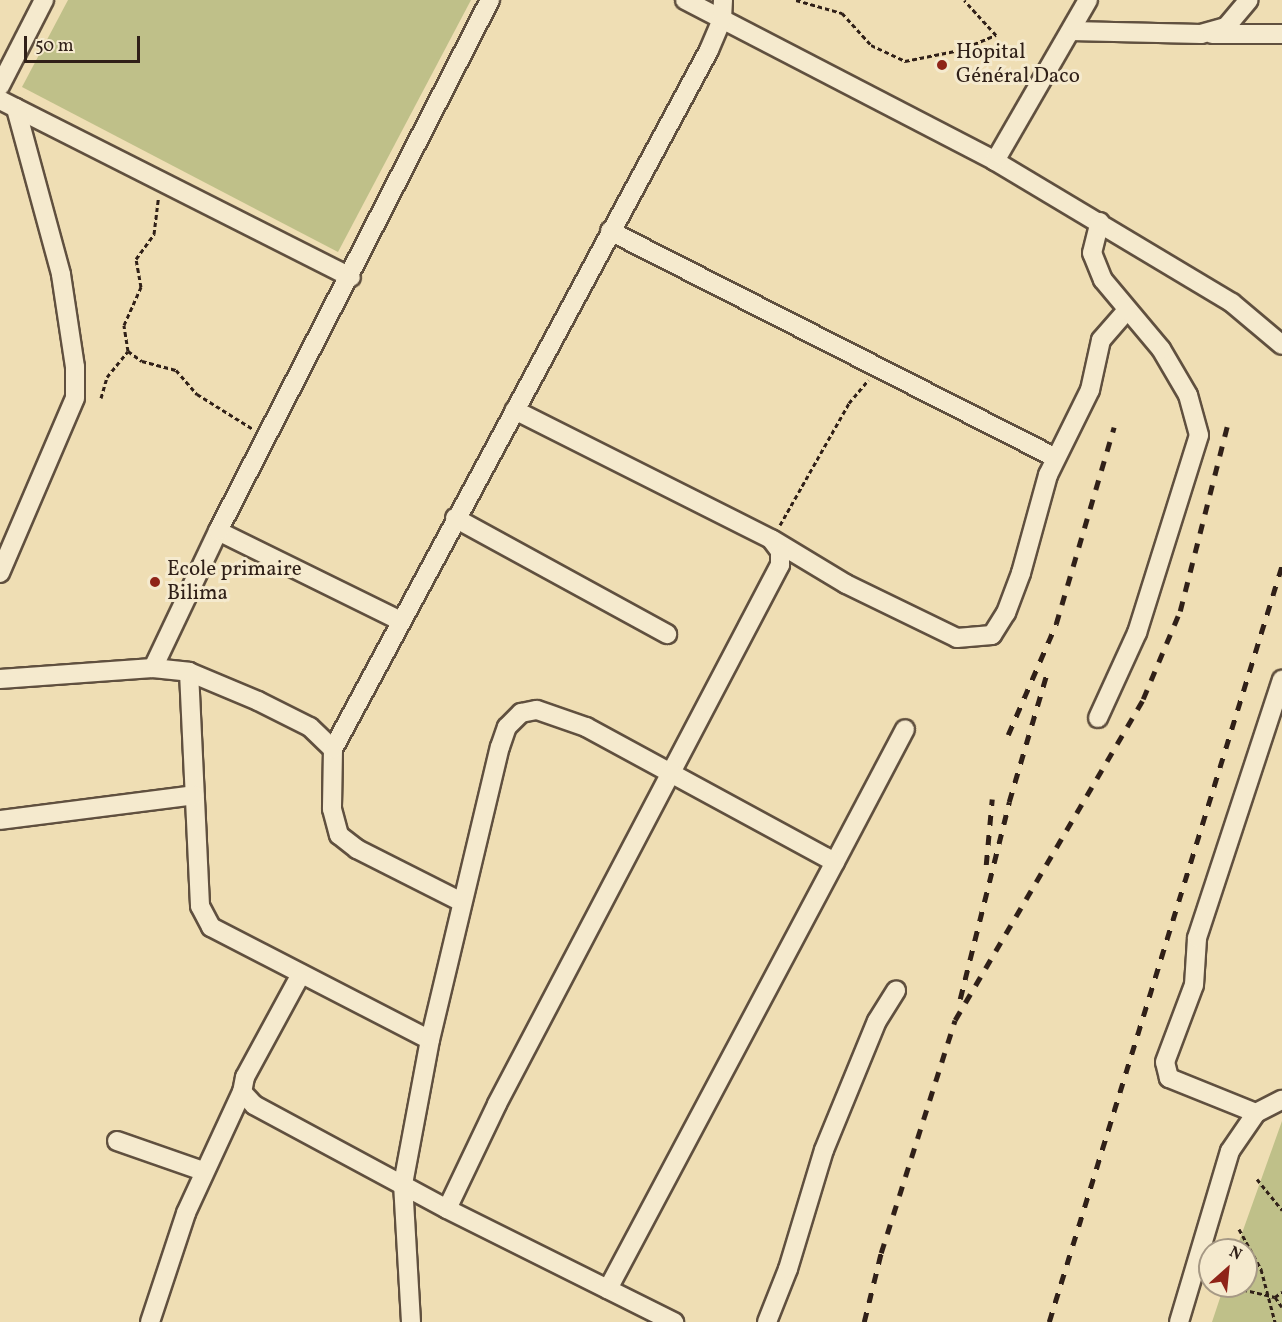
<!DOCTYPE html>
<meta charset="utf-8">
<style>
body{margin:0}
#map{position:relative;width:1282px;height:1322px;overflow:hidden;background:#efdeb4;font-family:Vollkorn,serif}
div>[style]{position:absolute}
.green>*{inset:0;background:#bfc089}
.path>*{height:3px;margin-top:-1.5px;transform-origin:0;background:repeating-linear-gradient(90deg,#302018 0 4.5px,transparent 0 7.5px)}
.roads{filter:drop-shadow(2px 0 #60503f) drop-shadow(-2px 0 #60503f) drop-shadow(0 2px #60503f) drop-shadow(0 -2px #60503f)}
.minor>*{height:18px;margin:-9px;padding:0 9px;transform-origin:9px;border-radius:9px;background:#f5eace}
.rail>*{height:4.5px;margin-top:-2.25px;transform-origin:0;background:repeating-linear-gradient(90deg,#302018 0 10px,transparent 0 20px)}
.dots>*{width:16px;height:16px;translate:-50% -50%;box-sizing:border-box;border:3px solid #f5eace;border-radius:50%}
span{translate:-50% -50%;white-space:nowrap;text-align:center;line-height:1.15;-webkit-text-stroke:6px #f5eace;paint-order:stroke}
.poi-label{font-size:21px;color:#302018}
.left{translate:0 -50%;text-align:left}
.north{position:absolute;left:1198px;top:1238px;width:60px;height:60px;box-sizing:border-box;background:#f5eace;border:2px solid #a69985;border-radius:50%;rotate:27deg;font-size:16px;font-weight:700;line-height:24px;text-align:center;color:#302018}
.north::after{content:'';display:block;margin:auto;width:21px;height:27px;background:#8f2418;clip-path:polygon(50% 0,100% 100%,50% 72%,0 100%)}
.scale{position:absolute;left:24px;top:36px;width:116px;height:27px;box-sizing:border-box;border:3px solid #302018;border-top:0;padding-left:8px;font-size:18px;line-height:21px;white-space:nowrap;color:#302018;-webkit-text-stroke:4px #f5eace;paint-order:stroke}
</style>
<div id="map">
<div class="green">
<div style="clip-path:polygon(68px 0,471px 0,338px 252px,22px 87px)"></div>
<div style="clip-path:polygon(1282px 1121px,1282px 1322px,1212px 1322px,1224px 1286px,1246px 1286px,1246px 1250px,1236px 1250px)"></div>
</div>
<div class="path">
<div style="left:796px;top:0;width:48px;rotate:15.8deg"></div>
<div style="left:842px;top:13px;width:43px;rotate:47.8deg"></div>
<div style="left:871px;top:45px;width:38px;rotate:25deg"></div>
<div style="left:905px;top:61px;width:56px;rotate:-11.3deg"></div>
<div style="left:960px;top:50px;width:39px;rotate:-23deg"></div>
<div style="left:996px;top:35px;width:47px;rotate:-132.4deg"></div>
<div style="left:128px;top:351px;width:17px;rotate:36deg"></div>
<div style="left:142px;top:361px;width:35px;rotate:15deg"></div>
<div style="left:176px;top:370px;width:32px;rotate:49deg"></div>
<div style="left:197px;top:394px;width:66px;rotate:32deg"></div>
<div style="left:101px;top:398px;width:22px;rotate:-74deg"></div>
<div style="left:107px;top:377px;width:33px;rotate:-51deg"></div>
<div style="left:128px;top:351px;width:26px;rotate:-99deg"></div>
<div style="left:124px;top:325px;width:42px;rotate:-65.9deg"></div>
<div style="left:141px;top:287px;width:28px;rotate:-100deg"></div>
<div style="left:136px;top:259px;width:31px;rotate:-54deg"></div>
<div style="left:154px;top:234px;width:35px;rotate:-83deg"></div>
<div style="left:780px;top:525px;width:140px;rotate:-60.5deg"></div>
<div style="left:849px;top:403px;width:30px;rotate:-50deg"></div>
<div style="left:1257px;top:1179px;width:40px;rotate:51deg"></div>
<div style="left:1239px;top:1229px;width:46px;rotate:61.2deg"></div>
<div style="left:1261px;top:1269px;width:55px;rotate:75.2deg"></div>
<div style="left:1228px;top:1286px;width:48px;rotate:13.2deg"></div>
<div style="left:1275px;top:1297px;width:9px;rotate:-36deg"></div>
<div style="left:1275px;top:1297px;width:12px;rotate:55deg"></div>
</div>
<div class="roads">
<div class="minor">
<div style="left:685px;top:0;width:349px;rotate:27.4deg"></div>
<div style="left:995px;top:161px;width:276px;rotate:30.9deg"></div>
<div style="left:1232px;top:303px;width:65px;rotate:40deg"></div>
<div style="left:1071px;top:31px;width:130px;rotate:1.3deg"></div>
<div style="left:1201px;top:34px;width:26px;rotate:-16deg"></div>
<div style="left:1226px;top:27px;width:35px;rotate:-50deg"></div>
<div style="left:1212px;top:34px;width:70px"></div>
<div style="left:0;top:86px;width:97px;rotate:-62.9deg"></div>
<div style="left:0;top:100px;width:393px;rotate:26.8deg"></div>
<div style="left:995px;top:161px;width:186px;rotate:-60deg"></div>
<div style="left:610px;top:231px;width:500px;rotate:26.97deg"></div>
<div style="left:455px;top:518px;width:242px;rotate:28.7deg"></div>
<div style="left:218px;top:531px;width:204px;rotate:26.2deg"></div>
<div style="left:773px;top:540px;width:85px;rotate:31.1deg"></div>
<div style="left:846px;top:584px;width:123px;rotate:25.9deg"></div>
<div style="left:957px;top:638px;width:35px;rotate:-5deg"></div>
<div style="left:992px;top:635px;width:26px;rotate:-58deg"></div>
<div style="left:1006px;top:613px;width:43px;rotate:-69.4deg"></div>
<div style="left:1021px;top:573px;width:102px;rotate:-74.6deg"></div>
<div style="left:1048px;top:475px;width:95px;rotate:-63.7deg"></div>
<div style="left:1090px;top:390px;width:51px;rotate:-77.6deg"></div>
<div style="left:1101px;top:340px;width:40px;rotate:-49deg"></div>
<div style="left:0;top:573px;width:190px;rotate:-66.8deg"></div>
<div style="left:75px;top:398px;width:31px;rotate:-90deg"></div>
<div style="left:75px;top:367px;width:94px;rotate:-98.6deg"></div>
<div style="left:61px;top:274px;width:172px;rotate:-105.2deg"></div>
<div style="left:153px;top:668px;width:152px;rotate:-64.6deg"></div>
<div style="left:218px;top:531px;width:597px;rotate:-62.88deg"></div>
<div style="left:189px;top:672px;width:234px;rotate:87.3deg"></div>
<div style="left:200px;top:906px;width:24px;rotate:62deg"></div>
<div style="left:211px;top:927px;width:246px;rotate:27.3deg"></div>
<div style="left:0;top:679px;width:153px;rotate:-4.1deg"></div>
<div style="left:153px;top:668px;width:36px;rotate:6deg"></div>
<div style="left:189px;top:672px;width:75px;rotate:22.8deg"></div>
<div style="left:258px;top:701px;width:58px;rotate:26.6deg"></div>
<div style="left:310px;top:727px;width:32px;rotate:44deg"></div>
<div style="left:333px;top:749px;width:60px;rotate:91deg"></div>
<div style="left:332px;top:809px;width:27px;rotate:75deg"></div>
<div style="left:339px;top:835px;width:23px;rotate:38deg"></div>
<div style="left:357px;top:849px;width:115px;rotate:26.8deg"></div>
<div style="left:1098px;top:718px;width:94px;rotate:-65.4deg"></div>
<div style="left:1137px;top:633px;width:207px;rotate:-72.6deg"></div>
<div style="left:1199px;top:435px;width:41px;rotate:-105.4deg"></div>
<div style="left:1188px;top:395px;width:53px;rotate:-120.4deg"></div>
<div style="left:1161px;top:349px;width:90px;rotate:-130deg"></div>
<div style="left:1103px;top:280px;width:29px;rotate:-112deg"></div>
<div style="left:1092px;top:253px;width:32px;rotate:-76deg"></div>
<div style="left:333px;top:749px;width:794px;rotate:-61.72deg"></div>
<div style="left:709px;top:50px;width:34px;rotate:-67deg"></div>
<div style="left:722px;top:19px;width:19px;rotate:-87deg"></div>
<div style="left:0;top:820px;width:196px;rotate:-7.3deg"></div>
<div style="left:835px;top:862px;width:150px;rotate:-62.2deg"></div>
<div style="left:301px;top:974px;width:117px;rotate:118.5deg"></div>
<div style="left:245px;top:1077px;width:15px;rotate:101deg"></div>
<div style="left:242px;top:1092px;width:18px;rotate:47deg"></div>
<div style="left:254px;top:1105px;width:219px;rotate:28.3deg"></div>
<div style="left:447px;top:1209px;width:254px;rotate:26.5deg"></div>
<div style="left:1256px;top:1113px;width:94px;rotate:-158.1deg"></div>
<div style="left:1169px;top:1078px;width:16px;rotate:-104deg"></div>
<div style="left:1165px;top:1062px;width:82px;rotate:-69.4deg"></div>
<div style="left:1194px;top:985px;width:47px;rotate:-86.3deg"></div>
<div style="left:1197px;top:938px;width:272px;rotate:-71.8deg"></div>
<div style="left:117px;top:1141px;width:91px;rotate:19.2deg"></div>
<div style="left:447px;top:1209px;width:116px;rotate:-64.5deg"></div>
<div style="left:497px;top:1104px;width:609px;rotate:-62.3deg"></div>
<div style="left:780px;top:565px;width:14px;rotate:-90deg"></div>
<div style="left:780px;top:551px;width:15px;rotate:-127deg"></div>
<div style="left:771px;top:539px;width:287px;rotate:-153.3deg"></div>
<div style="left:150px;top:1322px;width:115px;rotate:-71.7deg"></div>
<div style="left:186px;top:1213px;width:133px;rotate:-65.2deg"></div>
<div style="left:411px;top:1322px;width:138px;rotate:-93.3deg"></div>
<div style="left:403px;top:1184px;width:147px;rotate:-79.4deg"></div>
<div style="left:430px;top:1040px;width:301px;rotate:-76.6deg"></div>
<div style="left:500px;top:747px;width:21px;rotate:-71deg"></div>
<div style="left:507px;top:727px;width:20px;rotate:-45deg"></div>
<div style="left:521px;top:713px;width:16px;rotate:-11deg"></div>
<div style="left:537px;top:710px;width:52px;rotate:19.1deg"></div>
<div style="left:586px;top:727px;width:283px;rotate:28.5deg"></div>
<div style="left:835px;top:862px;width:484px;rotate:118deg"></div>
<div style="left:767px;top:1322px;width:57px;rotate:-68.4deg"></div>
<div style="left:788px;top:1269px;width:124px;rotate:-73.2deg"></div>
<div style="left:824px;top:1150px;width:139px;rotate:-67.7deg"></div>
<div style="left:877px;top:1021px;width:36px;rotate:-58deg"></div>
<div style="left:1179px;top:1322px;width:178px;rotate:-73.4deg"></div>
<div style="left:1230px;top:1151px;width:46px;rotate:-55.6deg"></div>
<div style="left:1256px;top:1113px;width:29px;rotate:-27deg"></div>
</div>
</div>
<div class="rail">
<div style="left:1008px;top:735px;width:121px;rotate:-66.6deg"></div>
<div style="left:1056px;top:624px;width:205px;rotate:-73.6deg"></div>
<div style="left:986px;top:865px;width:66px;rotate:-84.8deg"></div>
<div style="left:960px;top:999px;width:203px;rotate:-76deg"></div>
<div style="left:1009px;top:802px;width:134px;rotate:-73.6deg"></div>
<div style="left:864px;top:1322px;width:71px;rotate:-76.2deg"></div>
<div style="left:881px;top:1253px;width:244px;rotate:-72.4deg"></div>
<div style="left:955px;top:1020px;width:372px;rotate:-59.6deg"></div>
<div style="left:1143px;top:699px;width:95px;rotate:-67.2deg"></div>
<div style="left:1180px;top:611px;width:198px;rotate:-75.7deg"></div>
<div style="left:1049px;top:1322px;width:792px;rotate:-72.89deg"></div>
</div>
<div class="dots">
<div style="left:942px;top:65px;background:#8f2418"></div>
<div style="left:155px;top:582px;background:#8f2418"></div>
</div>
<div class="poi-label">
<span class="left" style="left:956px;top:65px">Hopital<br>Général Daco</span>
<span class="left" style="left:167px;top:582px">Ecole primaire<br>Bilima</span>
</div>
<div class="north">N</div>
<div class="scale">50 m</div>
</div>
